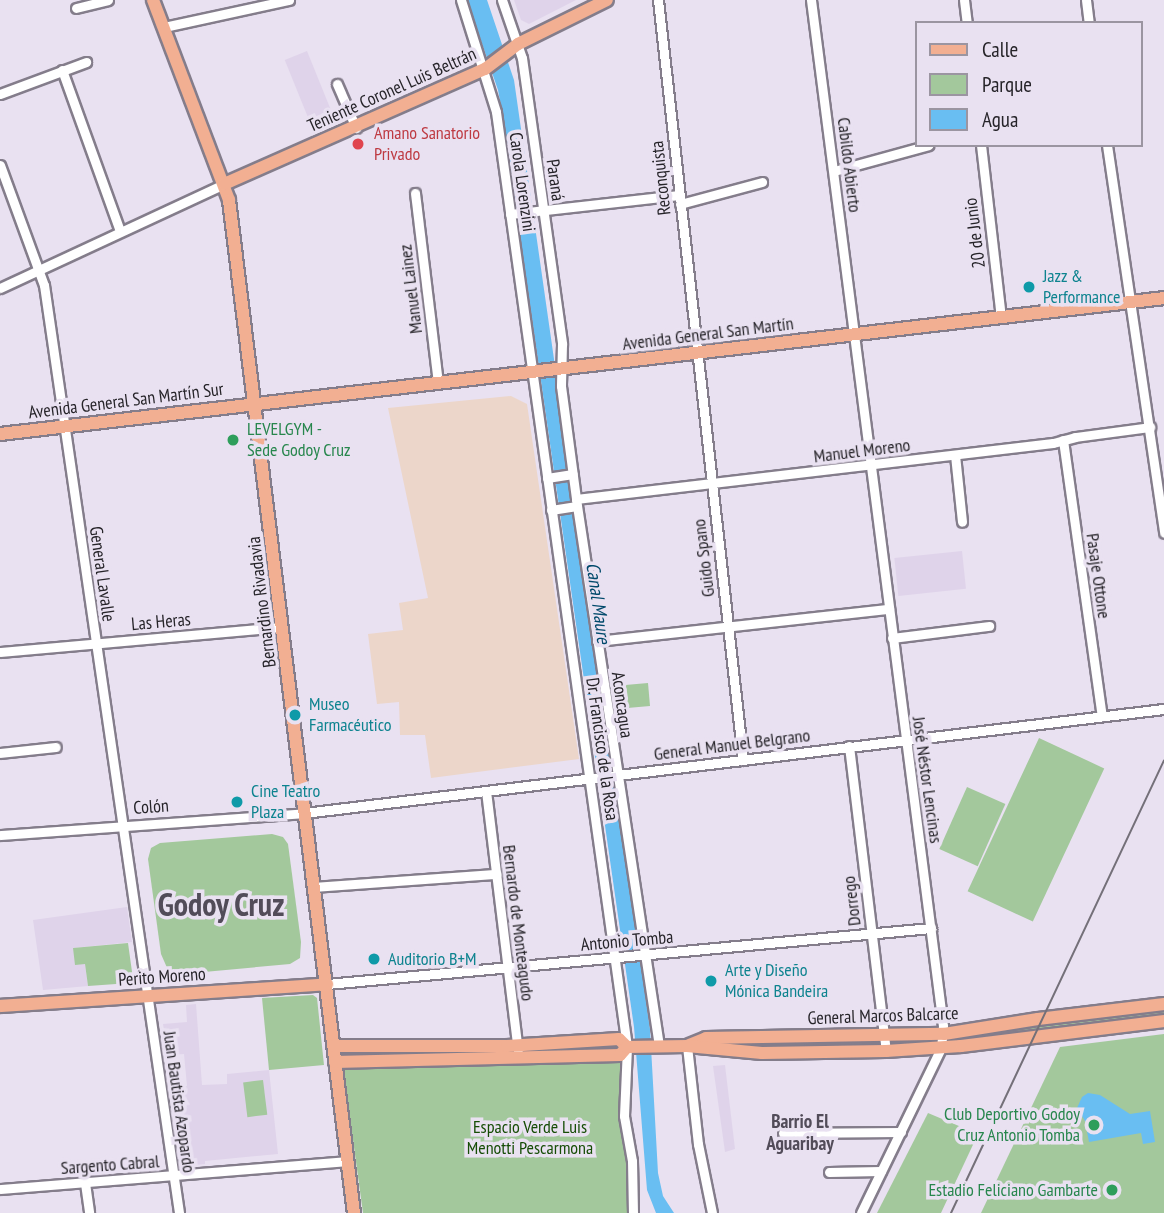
<!DOCTYPE html>
<meta charset="utf-8">
<style>
body{margin:0}
#map{position:relative;width:1164px;height:1213px;overflow:hidden;background:#e9e1f1;font-family:"PT Sans Narrow",sans-serif}
div>[style]{position:absolute}
.commercial>*{inset:0;background:#ecd6ca}
.built>*{inset:0;background:#dfd3ea;transform-origin:0 0}
.green>*{inset:0;background:#a3c89c;transform-origin:0 0}
.water>*{inset:0;background:#69bef2}
.roads{filter:drop-shadow(2px 0 #847d8b) drop-shadow(-2px 0 #847d8b) drop-shadow(0 2px #847d8b) drop-shadow(0 -2px #847d8b)}
.minor>*{height:9px;margin:-4.5px;padding:0 4.5px;transform-origin:4.5px;border-radius:4.5px;background:#fff}
.major>*{height:12px;margin:-6px;padding:0 6px;transform-origin:6px;border-radius:6px;background:#f2af92}
.tram>*{height:2px;margin:-1px;padding:0 1px;transform-origin:1px;border-radius:1px;background:#747079}
.dots>*{width:19px;height:19px;translate:-50% -50%;box-sizing:border-box;border:4px solid #e9e1f1;border-radius:50%}
span{translate:-50% -50%;white-space:nowrap;text-align:center;line-height:1.15;-webkit-text-stroke:7px #e9e1f1;paint-order:stroke}
.street-label{font-size:18px;color:#262429}
.health-label{font-size:18px;color:#be3a42}
.left{translate:0 -50%;text-align:left}
.culture-label{font-size:18px;color:#0d838f}
.leisure-label{font-size:18px;color:#27864d}
.right{translate:-100% -50%;text-align:right}
.park-label{font-size:18px;color:#164d06}
.water-label{font-size:19px;color:#00496b;font-style:italic}
.neighbourhood-label{font-size:19px;color:#524c59;font-weight:700}
.town-label{font-size:32px;color:#524c59;font-weight:700}
.legend{position:absolute;left:915px;top:21px;width:228px;height:126px;box-sizing:border-box;background:#e9e1f1;border:2px solid #9b95a1;margin:0;padding:9px 12px;list-style:none;font-size:21px;color:#262429}
.legend li{display:flex;align-items:center;gap:14px;height:35px}
.legend b{width:35px;border:2px solid #9b95a1}
</style>
<div id="map">
<div class="commercial">
<div style="clip-path:polygon(511px 396px,527px 404px,579px 759px,431px 778px,425px 735px,400px 735px,399px 702px,377px 704px,368px 634px,403px 630px,399px 603px,428px 598px,388px 408px)"></div>
</div>
<div class="built">
<div style="clip-path:polygon(514px 0,576px 0,529px 24px,521px 20px)"></div>
<div style="left:307px;top:51px;width:67px;height:24px;rotate:68deg"></div>
<div style="left:962px;top:551px;width:38px;height:68px;rotate:84deg"></div>
<div style="clip-path:polygon(127px 907px,132px 942px,74px 948px,85px 964px,88px 986px,43px 990px,33px 920px)"></div>
<div style="clip-path:polygon(196px 1004px,202px 1085px,227px 1084px,227px 1074px,269px 1070px,278px 1154px,205px 1161px,205px 1164px,186px 1166px,172px 1088px,187px 1086px,184px 1054px,168px 1055px,163px 1024px,187px 1022px,186px 1005px)"></div>
<div style="clip-path:polygon(725px 1065px,735px 1149px,725px 1152px,713px 1066px)"></div>
</div>
<div class="green">
<div style="left:648px;top:683px;width:23px;height:37px;rotate:85deg"></div>
<div style="left:1039px;top:738px;width:72px;height:169px;rotate:25deg"></div>
<div style="left:967px;top:787px;width:42px;height:68px;rotate:24deg"></div>
<div style="clip-path:polygon(272px 834px,283px 837px,288px 844px,301px 942px,300px 958px,290px 964px,182px 974px,168px 970px,161px 954px,148px 859px,151px 848px,160px 843px)"></div>
<div style="clip-path:polygon(128px 943px,133px 979px,130px 983px,88px 986px,85px 964px,75px 965px,73px 948px)"></div>
<div style="clip-path:polygon(313px 995px,317px 998px,324px 1065px,269px 1070px,262px 998px)"></div>
<div style="clip-path:polygon(1164px 1007px,1164px 1015px,954px 1041px,956px 1037px)"></div>
<div style="clip-path:polygon(1164px 1034px,1164px 1213px,981px 1213px,1060px 1047px)"></div>
<div style="clip-path:polygon(628px 1061px,626px 1086px,633px 1213px,363px 1213px,343px 1067px)"></div>
<div style="left:263px;top:1080px;width:35px;height:20px;rotate:83deg"></div>
<div style="clip-path:polygon(928px 1113px,978px 1134px,941px 1213px,877px 1213px)"></div>
</div>
<div class="water">
<div style="clip-path:polygon(467px 0,487px 0,514px 80px,650px 1029px,658px 1173px,663px 1196px,674px 1213px,656px 1213px,647px 1190px,634px 1027px,503px 117px,498px 90px)"></div>
<div style="clip-path:polygon(1088px 1093px,1100px 1095px,1130px 1114px,1150px 1111px,1155px 1142px,1143px 1144px,1141px 1133px,1089px 1142px,1085px 1121px,1077px 1108px,1082px 1097px)"></div>
</div>
<div class="roads">
<div class="minor">
<div style="left:461px;top:0;width:117px;rotate:72.6deg"></div>
<div style="left:496px;top:112px;width:944px;rotate:82.02deg"></div>
<div style="left:627px;top:1047px;width:69px;rotate:92.5deg"></div>
<div style="left:624px;top:1116px;width:46px;rotate:79.9deg"></div>
<div style="left:632px;top:1161px;width:52px;rotate:88.9deg"></div>
<div style="left:502px;top:0;width:61px;rotate:71deg"></div>
<div style="left:522px;top:58px;width:289px;rotate:82deg"></div>
<div style="left:562px;top:344px;width:42px;rotate:91.4deg"></div>
<div style="left:561px;top:386px;width:114px;rotate:82.4deg"></div>
<div style="left:576px;top:499px;width:553px;rotate:81.37deg"></div>
<div style="left:658px;top:0;width:765px;rotate:83.62deg"></div>
<div style="left:811px;top:0;width:1034px;rotate:82.67deg"></div>
<div style="left:943px;top:1026px;width:22px;rotate:95deg"></div>
<div style="left:941px;top:1048px;width:183px;rotate:115.9deg"></div>
<div style="left:964px;top:0;width:23px;rotate:83deg"></div>
<div style="left:1086px;top:0;width:23px;rotate:83deg"></div>
<div style="left:76px;top:8px;width:33px;rotate:-14deg"></div>
<div style="left:164px;top:27px;width:128px;rotate:-12.2deg"></div>
<div style="left:62px;top:70px;width:171px;rotate:70.2deg"></div>
<div style="left:337px;top:84px;width:48px;rotate:66.6deg"></div>
<div style="left:0;top:94px;width:92px;rotate:-20.4deg"></div>
<div style="left:981px;top:145px;width:173px;rotate:83.4deg"></div>
<div style="left:1107px;top:145px;width:392px;rotate:81.6deg"></div>
<div style="left:0;top:165px;width:128px;rotate:69.9deg"></div>
<div style="left:44px;top:285px;width:938px;rotate:81.72deg"></div>
<div style="left:834px;top:171px;width:98px;rotate:-15.3deg"></div>
<div style="left:415px;top:193px;width:190px;rotate:83.1deg"></div>
<div style="left:680px;top:204px;width:85px;rotate:-15deg"></div>
<div style="left:510px;top:214px;width:170px;rotate:-6.4deg"></div>
<div style="left:0;top:288px;width:247px;rotate:-24.9deg"></div>
<div style="left:1063px;top:440px;width:279px;rotate:82deg"></div>
<div style="left:955px;top:455px;width:67px;rotate:84deg"></div>
<div style="left:547px;top:478px;width:26px;rotate:-9deg"></div>
<div style="left:576px;top:499px;width:480px;rotate:-6.7deg"></div>
<div style="left:1053px;top:443px;width:23px;rotate:-15deg"></div>
<div style="left:1075px;top:437px;width:76px;rotate:-7.6deg"></div>
<div style="left:551px;top:510px;width:26px;rotate:-9deg"></div>
<div style="left:892px;top:638px;width:98px;rotate:-7.1deg"></div>
<div style="left:597px;top:641px;width:294px;rotate:-6.3deg"></div>
<div style="left:0;top:652px;width:283px;rotate:-5.1deg"></div>
<div style="left:849px;top:746px;width:307px;rotate:83.1deg"></div>
<div style="left:0;top:753px;width:56px;rotate:-6.1deg"></div>
<div style="left:486px;top:791px;width:261px;rotate:83deg"></div>
<div style="left:0;top:835px;width:305px;rotate:-4.1deg"></div>
<div style="left:304px;top:813px;width:866px;rotate:-6.9deg"></div>
<div style="left:314px;top:887px;width:183px;rotate:-4.1deg"></div>
<div style="left:327px;top:984px;width:607px;rotate:-5.3deg"></div>
<div style="left:687px;top:1046px;width:99px;rotate:83.6deg"></div>
<div style="left:698px;top:1144px;width:70px;rotate:78.5deg"></div>
<div style="left:783px;top:1133px;width:118px;rotate:-0.5deg"></div>
<div style="left:829px;top:1172px;width:52px;rotate:-1.1deg"></div>
<div style="left:85px;top:1183px;width:30px;rotate:82deg"></div>
<div style="left:0;top:1189px;width:348px;rotate:-4.6deg"></div>
</div>
<div class="major">
<div style="left:153px;top:0;width:214px;rotate:69.2deg"></div>
<div style="left:229px;top:200px;width:1021px;rotate:82.97deg"></div>
<div style="left:224px;top:184px;width:285px;rotate:-23.8deg"></div>
<div style="left:485px;top:69px;width:41px;rotate:-37.1deg"></div>
<div style="left:518px;top:44px;width:99px;rotate:-26.3deg"></div>
<div style="left:0;top:434px;width:1172px;rotate:-6.66deg"></div>
<div style="left:0;top:1006px;width:328px;rotate:-3.8deg"></div>
<div style="left:689px;top:1045px;width:18px;rotate:-22deg"></div>
<div style="left:706px;top:1038px;width:238px;rotate:-1deg"></div>
<div style="left:944px;top:1034px;width:95px;rotate:-9.1deg"></div>
<div style="left:1038px;top:1019px;width:127px;rotate:-6.8deg"></div>
<div style="left:334px;top:1046px;width:173px"></div>
<div style="left:507px;top:1046px;width:112px;rotate:-3.6deg"></div>
<div style="left:619px;top:1039px;width:11px;rotate:45deg"></div>
<div style="left:335px;top:1062px;width:285px;rotate:-1.4deg"></div>
<div style="left:620px;top:1055px;width:11px;rotate:-49deg"></div>
<div style="left:627px;top:1047px;width:60px;rotate:-1deg"></div>
<div style="left:687px;top:1046px;width:75px;rotate:5.3deg"></div>
<div style="left:762px;top:1053px;width:124px;rotate:-0.9deg"></div>
<div style="left:886px;top:1051px;width:75px;rotate:-3.8deg"></div>
<div style="left:961px;top:1046px;width:205px;rotate:-7deg"></div>
</div>
</div>
<div class="tram">
<div style="left:951px;top:1213px;width:500px;rotate:-64.8deg"></div>
</div>
<div class="dots">
<div style="left:358px;top:144px;background:#e0444e"></div>
<div style="left:1029px;top:287px;background:#0f9aa8"></div>
<div style="left:233px;top:440px;background:#2e9e5b"></div>
<div style="left:295px;top:715px;background:#0f9aa8"></div>
<div style="left:237px;top:802px;background:#0f9aa8"></div>
<div style="left:374px;top:959px;background:#0f9aa8"></div>
<div style="left:711px;top:981px;background:#0f9aa8"></div>
<div style="left:1094px;top:1125px;background:#2e9e5b"></div>
<div style="left:1112px;top:1190px;background:#2e9e5b"></div>
</div>
<div class="street-label">
<span style="left:392px;top:90px;rotate:-24deg">Teniente Coronel Luis Beltrán</span>
<span style="left:849px;top:165px;rotate:83deg">Cabildo Abierto</span>
<span style="left:661px;top:178px;rotate:-96deg">Reconquista</span>
<span style="left:555px;top:180px;rotate:82deg">Paraná</span>
<span style="left:522px;top:182px;rotate:82deg">Carola Lorenzini</span>
<span style="left:975px;top:233px;rotate:-97deg">20 de Junio</span>
<span style="left:411px;top:289px;rotate:-97deg">Manuel Lainez</span>
<span style="left:708px;top:334px;rotate:-7deg">Avenida General San Martín</span>
<span style="left:126px;top:401px;rotate:-7deg">Avenida General San Martín Sur</span>
<span style="left:862px;top:451px;rotate:-7deg">Manuel Moreno</span>
<span style="left:704px;top:558px;rotate:-97deg">Guido Spano</span>
<span style="left:102px;top:574px;rotate:82deg">General Lavalle</span>
<span style="left:1098px;top:576px;rotate:82deg">Pasaje Ottone</span>
<span style="left:262px;top:602px;rotate:-97deg">Bernardino Rivadavia</span>
<span style="left:161px;top:622px;rotate:-5deg">Las Heras</span>
<span style="left:622px;top:705px;rotate:82deg">Aconcagua</span>
<span style="left:732px;top:745px;rotate:-7deg">General Manuel Belgrano</span>
<span style="left:602px;top:749px;rotate:82deg">Dr. Francisco de la Rosa</span>
<span style="left:927px;top:780px;rotate:82deg">José Néstor Lencinas</span>
<span style="left:151px;top:807px;rotate:-4deg">Colón</span>
<span style="left:852px;top:901px;rotate:-97deg">Dorrego</span>
<span style="left:518px;top:923px;rotate:83deg">Bernardo de Monteagudo</span>
<span style="left:627px;top:941px;rotate:-5deg">Antonio Tomba</span>
<span style="left:162px;top:977px;rotate:-4deg">Perito Moreno</span>
<span style="left:883px;top:1016px;rotate:-2deg">General Marcos Balcarce</span>
<span style="left:179px;top:1102px;rotate:82deg">Juan Bautista Azopardo</span>
<span style="left:110px;top:1165px;rotate:-4deg">Sargento Cabral</span>
</div>
<div class="health-label">
<span class="left" style="left:374px;top:144px">Amano Sanatorio<br>Privado</span>
</div>
<div class="culture-label">
<span class="left" style="left:1043px;top:287px">Jazz &amp;<br>Performance</span>
<span class="left" style="left:309px;top:715px">Museo<br>Farmacéutico</span>
<span class="left" style="left:251px;top:802px">Cine Teatro<br>Plaza</span>
<span class="left" style="left:388px;top:959px">Auditorio B+M</span>
<span class="left" style="left:725px;top:981px">Arte y Diseño<br>Mónica Bandeira</span>
</div>
<div class="leisure-label">
<span class="left" style="left:247px;top:440px">LEVELGYM -<br>Sede Godoy Cruz</span>
<span class="right" style="left:1080px;top:1125px">Club Deportivo Godoy<br>Cruz Antonio Tomba</span>
<span class="right" style="left:1098px;top:1190px">Estadio Feliciano Gambarte</span>
</div>
<div class="park-label">
<span style="left:530px;top:1138px">Espacio Verde Luis<br>Menotti Pescarmona</span>
</div>
<div class="water-label">
<span style="left:598px;top:603px;rotate:82deg">Canal Maure</span>
</div>
<div class="neighbourhood-label">
<span style="left:800px;top:1133px">Barrio El<br>Aguaribay</span>
</div>
<div class="town-label">
<span style="left:221px;top:904px">Godoy Cruz</span>
</div>
<ul class="legend">
<li><b style="height:9px;background:#f2af92"></b>Calle</li>
<li><b style="height:19px;background:#a3c89c"></b>Parque</li>
<li><b style="height:19px;background:#69bef2"></b>Agua</li>
</ul>
</div>
